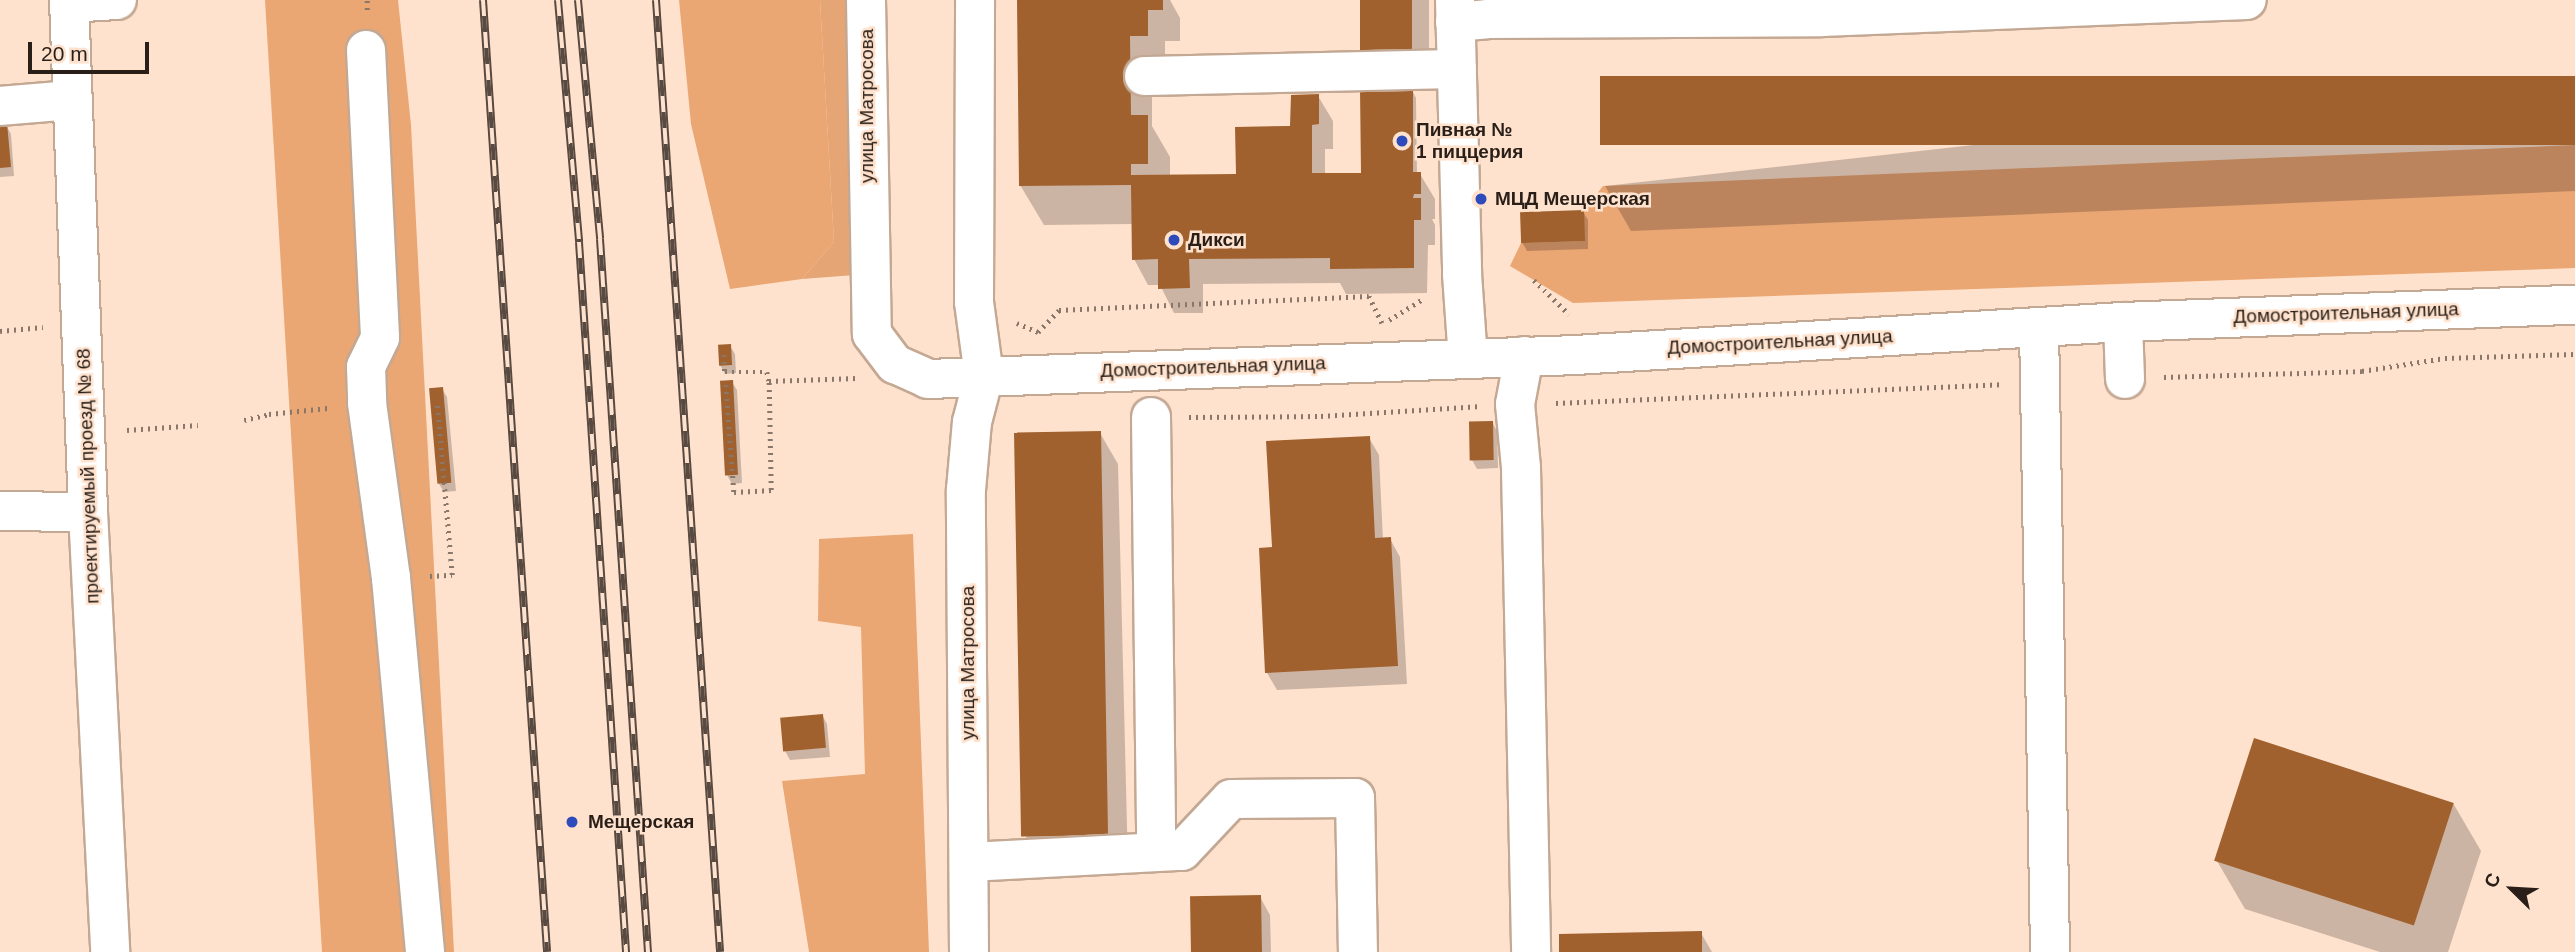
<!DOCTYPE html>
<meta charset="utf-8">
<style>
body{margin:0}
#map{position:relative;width:2575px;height:952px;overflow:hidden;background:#ffe2cd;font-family:Arial,sans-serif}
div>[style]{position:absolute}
.green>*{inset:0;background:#e5a574}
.forest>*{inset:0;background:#eaa673}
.shadow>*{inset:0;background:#0003}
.building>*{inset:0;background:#a0612e;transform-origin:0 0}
.path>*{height:4.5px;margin-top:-2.25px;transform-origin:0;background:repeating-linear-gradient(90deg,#89776a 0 2px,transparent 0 7px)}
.roads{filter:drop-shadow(2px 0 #c3a894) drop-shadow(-2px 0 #c3a894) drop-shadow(0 2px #c3a894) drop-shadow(0 -2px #c3a894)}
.minor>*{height:38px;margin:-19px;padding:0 19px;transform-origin:19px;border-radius:19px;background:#fff}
.rail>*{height:8px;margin-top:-4px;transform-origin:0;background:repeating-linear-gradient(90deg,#ffe2cd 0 16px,#584a40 0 32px);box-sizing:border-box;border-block:2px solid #584a40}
.dots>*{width:19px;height:19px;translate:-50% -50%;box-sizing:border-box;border:4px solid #ffe2cd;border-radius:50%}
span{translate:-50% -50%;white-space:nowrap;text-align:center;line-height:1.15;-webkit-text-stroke:5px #ffe2cd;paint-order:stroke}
.street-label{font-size:19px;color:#291f18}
.poi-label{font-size:19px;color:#291f18;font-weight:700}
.left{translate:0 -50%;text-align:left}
.north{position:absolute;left:2477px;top:854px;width:70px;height:70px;-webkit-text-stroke:5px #ffe2cd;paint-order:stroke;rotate:294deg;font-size:19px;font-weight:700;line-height:28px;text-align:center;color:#291f18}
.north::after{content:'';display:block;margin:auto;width:24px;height:32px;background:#291f18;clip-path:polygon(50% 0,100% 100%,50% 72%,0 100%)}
.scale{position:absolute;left:28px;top:42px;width:121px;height:32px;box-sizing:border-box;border:4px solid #291f18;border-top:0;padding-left:9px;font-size:21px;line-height:24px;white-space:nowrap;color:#291f18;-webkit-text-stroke:5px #ffe2cd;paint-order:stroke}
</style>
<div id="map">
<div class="green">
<div style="clip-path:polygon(820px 0,883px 0,868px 274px,802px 279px,834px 242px)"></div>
</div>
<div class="forest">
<div style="clip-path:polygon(265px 0,398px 0,411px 125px,454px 952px,322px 952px)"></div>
<div style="clip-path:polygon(679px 0,820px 0,834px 242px,802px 279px,730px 289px,691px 124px)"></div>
<div style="clip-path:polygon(2575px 145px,2575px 268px,1573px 303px,1510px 266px,1521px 243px,1584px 241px,1584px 210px,1603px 186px)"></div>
<div style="clip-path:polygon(913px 534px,929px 952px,809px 952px,782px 781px,865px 774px,861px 627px,818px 621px,819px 539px)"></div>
</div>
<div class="shadow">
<div style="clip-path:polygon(1019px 0,1170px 0,1180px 18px,1180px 41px,1165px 41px,1165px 67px,1152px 67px,1152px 126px,1170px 157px,1170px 177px,1238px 176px,1292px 128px,1318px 96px,1333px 121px,1333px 149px,1325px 149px,1325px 175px,1363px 175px,1412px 90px,1416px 98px,1417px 174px,1420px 174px,1435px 199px,1435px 219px,1432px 219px,1435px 225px,1435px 245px,1428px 245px,1427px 293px,1346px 294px,1340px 283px,1203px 284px,1203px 313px,1174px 313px,1160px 285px,1148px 285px,1134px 259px,1133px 224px,1044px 225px,1020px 185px)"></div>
<div style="clip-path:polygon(1362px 0,1429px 0,1429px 81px,1380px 82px,1362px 50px)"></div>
<div style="clip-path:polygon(2575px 78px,2575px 191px,1631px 231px,1605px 186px)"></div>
<div style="clip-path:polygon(6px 125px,11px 134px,14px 176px,0 177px,0 126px)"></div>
<div style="clip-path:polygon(1583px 212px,1588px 220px,1588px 249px,1527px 251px,1522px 242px)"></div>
<div style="clip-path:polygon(730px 346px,735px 354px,736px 373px,725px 374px,720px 365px)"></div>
<div style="clip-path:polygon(732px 382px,737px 390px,742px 483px,732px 484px,727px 475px)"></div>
<div style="clip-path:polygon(442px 389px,447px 397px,456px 491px,444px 492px,439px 484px)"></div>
<div style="clip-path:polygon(1492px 422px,1497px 431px,1498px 468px,1477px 469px,1472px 460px)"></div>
<div style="clip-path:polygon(1100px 433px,1118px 464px,1128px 866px,1044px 868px,1026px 837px)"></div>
<div style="clip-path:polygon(1369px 438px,1379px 455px,1383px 540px,1390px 539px,1400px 557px,1407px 684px,1277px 690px,1267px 673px,1274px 549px)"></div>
<div style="clip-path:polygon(822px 715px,827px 724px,830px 757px,790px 760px,785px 751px)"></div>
<div style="clip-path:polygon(2453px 803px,2481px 851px,2448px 952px,2380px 952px,2245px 909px,2217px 861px)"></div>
<div style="clip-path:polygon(1260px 897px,1270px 915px,1271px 952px,1193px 952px)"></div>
<div style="clip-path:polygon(1701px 933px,1712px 952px,1561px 952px)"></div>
</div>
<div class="building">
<div style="clip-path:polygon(1017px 0,1163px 0,1163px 10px,1148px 10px,1148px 36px,1130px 36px,1131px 115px,1148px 115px,1148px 164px,1131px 164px,1131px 175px,1236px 174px,1235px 127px,1290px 126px,1291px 95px,1319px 94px,1319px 124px,1312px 125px,1312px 173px,1361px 173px,1360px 89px,1413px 88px,1413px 172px,1421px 172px,1421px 194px,1414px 194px,1413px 198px,1421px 198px,1421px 220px,1414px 220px,1414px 268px,1330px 269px,1330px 258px,1189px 259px,1190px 288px,1158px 289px,1158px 259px,1132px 260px,1131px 185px,1019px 186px)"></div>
<div style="left:1360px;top:0;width:52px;height:51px"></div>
<div style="left:2575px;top:76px;width:69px;height:975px;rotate:90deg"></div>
<div style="clip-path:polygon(7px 123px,11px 167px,0 168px,0 124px)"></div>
<div style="left:1584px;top:210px;width:31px;height:64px;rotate:88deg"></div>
<div style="left:731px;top:344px;width:21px;height:13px;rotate:87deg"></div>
<div style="left:733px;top:380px;width:95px;height:13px;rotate:87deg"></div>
<div style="left:443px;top:387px;width:96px;height:14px;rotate:85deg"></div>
<div style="left:1493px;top:421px;width:39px;height:24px;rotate:89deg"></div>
<div style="left:1101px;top:431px;width:404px;height:87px;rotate:89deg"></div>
<div style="clip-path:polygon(1370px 436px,1375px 538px,1391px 537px,1398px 666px,1265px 673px,1259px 548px,1272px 547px,1266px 441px)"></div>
<div style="left:823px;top:714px;width:34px;height:43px;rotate:85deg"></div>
<div style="left:2254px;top:738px;width:210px;height:129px;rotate:18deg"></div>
<div style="left:1261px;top:895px;width:57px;height:71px;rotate:89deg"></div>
<div style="clip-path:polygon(1702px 931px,1702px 952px,1559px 952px,1559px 934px)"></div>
</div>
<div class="path">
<div style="left:367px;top:10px;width:10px;rotate:-90deg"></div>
<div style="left:1534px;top:280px;width:49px;rotate:44.2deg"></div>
<div style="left:1389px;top:320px;width:40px;rotate:-32deg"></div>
<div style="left:1017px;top:323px;width:23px;rotate:23deg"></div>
<div style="left:1038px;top:332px;width:30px;rotate:-46deg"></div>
<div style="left:1059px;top:310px;width:310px;rotate:-2.6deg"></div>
<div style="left:1369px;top:296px;width:30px;rotate:64deg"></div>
<div style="left:0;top:331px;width:43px;rotate:-5.3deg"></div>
<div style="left:724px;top:355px;width:17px;rotate:87deg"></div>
<div style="left:725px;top:372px;width:42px"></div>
<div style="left:767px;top:372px;width:9px;rotate:77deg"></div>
<div style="left:2164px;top:377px;width:198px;rotate:-1.7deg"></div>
<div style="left:2362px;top:371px;width:84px;rotate:-8.9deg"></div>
<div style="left:2445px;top:358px;width:130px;rotate:-1.8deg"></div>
<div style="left:726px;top:385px;width:107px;rotate:85.7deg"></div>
<div style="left:734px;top:492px;width:37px;rotate:-3deg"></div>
<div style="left:771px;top:490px;width:109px;rotate:-91.1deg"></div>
<div style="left:769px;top:381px;width:88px;rotate:-2deg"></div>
<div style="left:1556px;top:403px;width:446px;rotate:-2.4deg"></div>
<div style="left:1189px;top:417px;width:132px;rotate:-0.4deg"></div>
<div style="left:1321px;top:416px;width:157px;rotate:-3.6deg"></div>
<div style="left:244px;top:420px;width:26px;rotate:-13deg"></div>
<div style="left:269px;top:414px;width:59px;rotate:-5.8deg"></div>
<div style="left:127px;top:430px;width:71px;rotate:-4deg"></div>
<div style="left:430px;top:576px;width:22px;rotate:-3deg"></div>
<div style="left:452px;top:575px;width:171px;rotate:-95deg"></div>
</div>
<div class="roads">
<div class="minor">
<div style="left:69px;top:0;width:512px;rotate:87.87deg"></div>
<div style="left:88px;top:512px;width:441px;rotate:87.1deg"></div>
<div style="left:866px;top:0;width:334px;rotate:89deg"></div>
<div style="left:872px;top:334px;width:38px;rotate:53deg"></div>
<div style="left:895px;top:364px;width:36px;rotate:24deg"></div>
<div style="left:928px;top:379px;width:647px;rotate:-2.12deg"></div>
<div style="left:1575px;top:355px;width:549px;rotate:-3.45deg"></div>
<div style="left:2123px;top:322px;width:452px;rotate:-2.2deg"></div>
<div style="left:1455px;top:0;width:274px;rotate:88.5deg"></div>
<div style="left:1462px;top:274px;width:85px;rotate:86deg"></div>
<div style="left:69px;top:3px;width:48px;rotate:-3.6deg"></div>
<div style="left:1455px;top:22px;width:32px;rotate:-5deg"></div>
<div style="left:1487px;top:19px;width:335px;rotate:-0.3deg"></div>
<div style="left:1822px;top:17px;width:425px;rotate:-2.3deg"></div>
<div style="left:366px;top:50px;width:288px;rotate:87.2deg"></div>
<div style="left:380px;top:338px;width:32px;rotate:116deg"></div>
<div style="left:366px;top:367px;width:36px;rotate:88deg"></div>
<div style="left:367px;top:403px;width:177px;rotate:82.2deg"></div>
<div style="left:391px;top:578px;width:376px;rotate:84.8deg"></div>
<div style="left:1144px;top:76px;width:313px;rotate:-1.3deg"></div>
<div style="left:0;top:106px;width:71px;rotate:-4.8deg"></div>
<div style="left:2123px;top:322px;width:57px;rotate:88deg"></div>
<div style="left:2039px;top:327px;width:625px;rotate:88.99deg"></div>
<div style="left:1524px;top:356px;width:49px;rotate:100.6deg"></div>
<div style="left:1515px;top:404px;width:64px;rotate:84.6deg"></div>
<div style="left:1521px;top:468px;width:484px;rotate:88.8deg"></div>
<div style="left:1151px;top:417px;width:434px;rotate:89.3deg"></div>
<div style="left:0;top:511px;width:88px;rotate:0.7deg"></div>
<div style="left:969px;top:862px;width:213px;rotate:-3deg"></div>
<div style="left:1182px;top:851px;width:71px;rotate:-46.7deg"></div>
<div style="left:1231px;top:799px;width:124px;rotate:-0.5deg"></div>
<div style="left:1355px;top:798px;width:154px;rotate:88.9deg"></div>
<div style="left:969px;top:952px;width:462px;rotate:-90.4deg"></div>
<div style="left:966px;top:490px;width:68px;rotate:-85deg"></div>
<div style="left:972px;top:422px;width:48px;rotate:-75.4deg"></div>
<div style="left:984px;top:376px;width:75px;rotate:-97.7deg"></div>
<div style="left:974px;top:302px;width:302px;rotate:-89.8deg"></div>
</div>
</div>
<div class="rail">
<div style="left:483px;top:0;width:954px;rotate:86.15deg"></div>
<div style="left:558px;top:0;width:243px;rotate:85deg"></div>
<div style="left:579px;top:242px;width:712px;rotate:86.21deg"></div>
<div style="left:578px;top:0;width:240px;rotate:84.7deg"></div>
<div style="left:600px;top:239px;width:715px;rotate:86.15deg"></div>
<div style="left:656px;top:0;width:954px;rotate:86.15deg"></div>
</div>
<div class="dots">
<div style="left:1402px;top:141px;background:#2d4bbb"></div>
<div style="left:1481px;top:199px;background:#2d4bbb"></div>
<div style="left:1174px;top:240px;background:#2d4bbb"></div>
<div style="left:572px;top:822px;background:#2d4bbb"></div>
</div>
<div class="street-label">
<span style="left:867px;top:106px;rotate:-90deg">улица Матросова</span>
<span style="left:2346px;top:313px;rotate:-2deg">Домостроительная улица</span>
<span style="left:1780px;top:342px;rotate:-3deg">Домостроительная улица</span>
<span style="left:1213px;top:367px;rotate:-2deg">Домостроительная улица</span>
<span style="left:88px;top:476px;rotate:-92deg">проектируемый проезд № 68</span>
<span style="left:968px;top:663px;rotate:-90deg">улица Матросова</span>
</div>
<div class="poi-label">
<span class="left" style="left:1416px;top:141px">Пивная №<br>1 пиццерия</span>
<span class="left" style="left:1495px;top:199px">МЦД Мещерская</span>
<span class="left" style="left:1188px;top:240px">Дикси</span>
<span class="left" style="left:588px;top:822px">Мещерская</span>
</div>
<div class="north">С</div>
<div class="scale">20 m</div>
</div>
